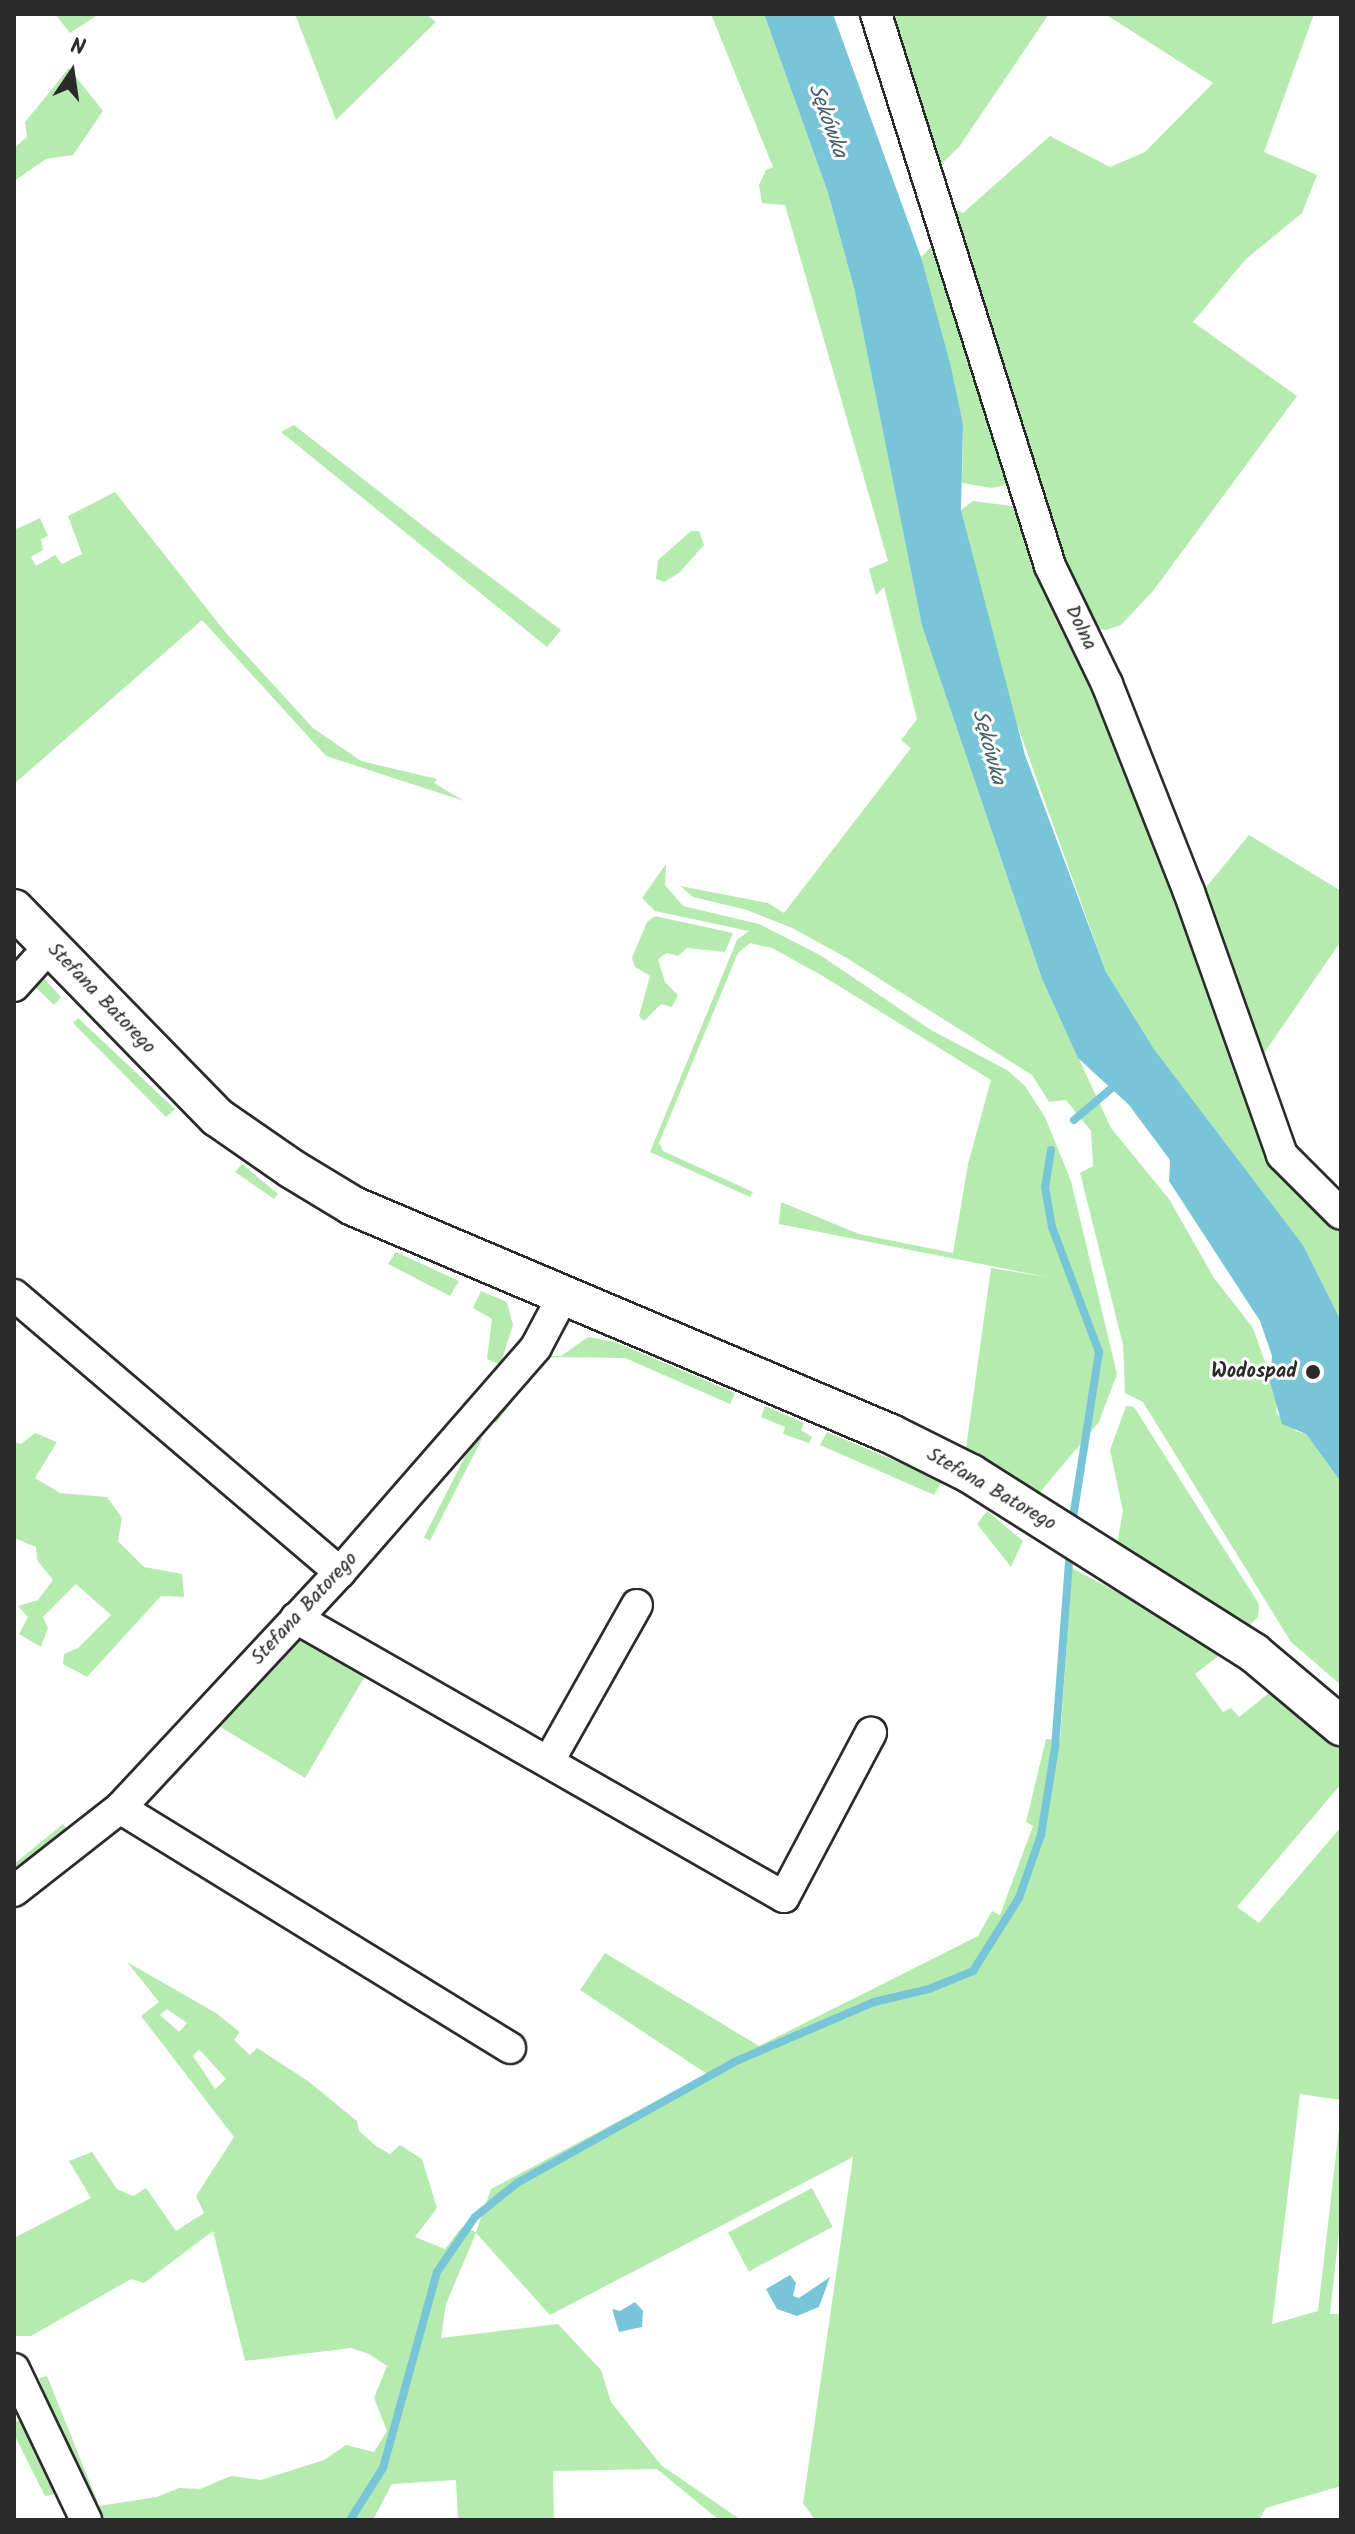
<!DOCTYPE html>
<meta charset="utf-8">
<style>
body{margin:0}
#map{position:relative;width:1355px;height:2534px;overflow:hidden;background:#fff;font-family:Kalam,sans-serif}
div>[style]{position:absolute}
.green>*{inset:0;background:#b5ebae;transform-origin:0 0}
.water>*{inset:0;background:#79c5d8}
.stream>*{height:8px;margin:-4px;padding:0 4px;transform-origin:4px;border-radius:4px;background:#79c5d8}
.roads{filter:drop-shadow(2px 0 #2b2b2b) drop-shadow(-2px 0 #2b2b2b) drop-shadow(0 2px #2b2b2b) drop-shadow(0 -2px #2b2b2b)}
.minor>*{height:30px;margin:-15px;padding:0 15px;transform-origin:15px;border-radius:15px;background:#fff}
.tertiary>*{height:38px;margin:-19px;padding:0 19px;transform-origin:19px;border-radius:19px;background:#fff}
.dots>*{width:22px;height:22px;translate:-50% -50%;box-sizing:border-box;border:4px solid #fff;border-radius:50%}
span{translate:-50% -50%;white-space:nowrap;text-align:center;line-height:1.15;-webkit-text-stroke:6px #fff;paint-order:stroke}
.street-label{font-size:20px;color:#2b2b2b}
.poi-label{font-size:20px;color:#2b2b2b;font-weight:700}
.right{translate:-100% -50%;text-align:right}
.water-label{font-size:22px;color:#466168;font-style:italic}
.frame{position:absolute;inset:0;border:16px solid #2b2b2b;pointer-events:none}
.north{position:absolute;left:32px;top:32px;width:80px;height:80px;-webkit-text-stroke:6px #fff;paint-order:stroke;rotate:13deg;font-size:22px;font-weight:700;line-height:32px;text-align:center;color:#2b2b2b}
.north::after{content:'';display:block;margin:auto;width:28px;height:36px;background:#2b2b2b;clip-path:polygon(50% 0,100% 100%,50% 72%,0 100%)}
</style>
<div id="map">
<div class="green">
<div style="clip-path:polygon(55px 14px,99px 14px,70px 33px)"></div>
<div style="clip-path:polygon(295px 14px,426px 14px,436px 22px,336px 120px)"></div>
<div style="clip-path:polygon(711px 14px,764px 14px,828px 193px,854px 288px,922px 626px,1042px 979px,1111px 1128px,1169px 1199px,1214px 1278px,1253px 1328px,1278px 1399px,1276px 1413px,1296px 1431px,1306px 1434px,1341px 1482px,1341px 1685px,1291px 1642px,1143px 1402px,1125px 1393px,1123px 1345px,1080px 1173px,1093px 1166px,1091px 1131px,1066px 1100px,1049px 1102px,1032px 1075px,845px 957px,792px 928px,747px 910px,693px 897px,680px 886px,768px 903px,784px 913px,911px 748px,901px 740px,917px 719px,884px 587px,876px 595px,869px 569px,888px 561px,785px 205px,762px 203px,759px 185px,766px 170px,773px 167px)"></div>
<div style="clip-path:polygon(880px 14px,1049px 14px,959px 147px,934px 171px)"></div>
<div style="clip-path:polygon(1105px 14px,1314px 14px,1264px 152px,1317px 175px,1302px 213px,1246px 259px,1193px 322px,1297px 396px,1153px 591px,1121px 625px,1106px 630px,1090px 627px,1079px 614px,946px 206px,963px 213px,1050px 136px,1110px 167px,1145px 152px,1213px 83px)"></div>
<div style="clip-path:polygon(69px 68px,103px 111px,73px 155px,46px 159px,14px 181px,14px 148px,27px 137px,25px 122px)"></div>
<div style="clip-path:polygon(935px 243px,1010px 484px,992px 488px,962px 483px,963px 424px,921px 257px)"></div>
<div style="clip-path:polygon(294px 425px,445px 543px,561px 630px,547px 647px,281px 432px)"></div>
<div style="clip-path:polygon(115px 492px,226px 633px,313px 728px,361px 761px,437px 779px,434px 783px,464px 801px,326px 756px,202px 620px,14px 784px,14px 530px,40px 518px,48px 536px,41px 539px,43px 550px,31px 557px,36px 566px,55px 555px,62px 564px,82px 554px,68px 516px)"></div>
<div style="clip-path:polygon(973px 501px,1019px 507px,1112px 716px,1211px 1002px,1275px 1157px,1341px 1229px,1341px 1321px,1303px 1245px,1154px 1049px,1106px 972px,1005px 691px,961px 510px)"></div>
<div style="clip-path:polygon(691px 531px,699px 531px,704px 545px,679px 573px,664px 582px,656px 579px,658px 560px)"></div>
<div style="clip-path:polygon(1249px 835px,1341px 891px,1341px 941px,1256px 1065px,1198px 905px,1207px 886px)"></div>
<div style="clip-path:polygon(666px 864px,665px 885px,683px 906px,759px 924px,820px 955px,931px 1030px,1007px 1070px,1025px 1086px,1045px 1117px,1071px 1181px,1117px 1374px,1099px 1422px,1036px 1497px,911px 1428px,913px 1422px,966px 1448px,991px 1268px,1052px 1278px,779px 1224px,781px 1202px,859px 1234px,953px 1253px,968px 1164px,991px 1080px,821px 975px,772px 948px,750px 943px,738px 953px,659px 1143px,663px 1151px,753px 1192px,750px 1197px,650px 1152px,737px 940px,749px 931px,655px 911px,642px 898px)"></div>
<div style="clip-path:polygon(655px 916px,733px 933px,725px 952px,687px 948px,678px 956px,667px 953px,658px 959px,665px 982px,678px 995px,672px 1007px,661px 1004px,644px 1021px,639px 1016px,650px 976px,635px 967px,632px 958px,647px 922px)"></div>
<div style="clip-path:polygon(41px 975px,61px 997px,54px 1005px,26px 978px)"></div>
<div style="clip-path:polygon(78px 1018px,175px 1109px,166px 1117px,73px 1023px)"></div>
<div style="clip-path:polygon(242px 1164px,278px 1194px,274px 1199px,235px 1172px)"></div>
<div style="clip-path:polygon(396px 1252px,459px 1281px,450px 1296px,388px 1264px)"></div>
<div style="clip-path:polygon(481px 1291px,507px 1302px,513px 1325px,500px 1365px,487px 1359px,492px 1319px,473px 1308px)"></div>
<div style="clip-path:polygon(588px 1337px,615px 1342px,735px 1393px,730px 1404px,625px 1358px,546px 1357px,496px 1423px,489px 1420px,545px 1356px,561px 1356px)"></div>
<div style="clip-path:polygon(765px 1406px,804px 1423px,801px 1430px,812px 1437px,809px 1443px,783px 1434px,785px 1427px,761px 1417px)"></div>
<div style="clip-path:polygon(1126px 1406px,1134px 1407px,1259px 1604px,1258px 1617px,1250px 1625px,1117px 1544px,1123px 1511px,1110px 1450px)"></div>
<div style="clip-path:polygon(827px 1432px,905px 1465px,941px 1483px,934px 1495px,820px 1445px)"></div>
<div style="clip-path:polygon(35px 1433px,57px 1442px,35px 1478px,60px 1493px,107px 1497px,122px 1518px,118px 1541px,144px 1567px,182px 1574px,184px 1597px,161px 1596px,87px 1677px,63px 1664px,64px 1654px,78px 1648px,111px 1615px,76px 1584px,43px 1617px,48px 1628px,41px 1647px,19px 1634px,28px 1617px,18px 1606px,38px 1600px,53px 1580px,37px 1560px,36px 1547px,14px 1538px,14px 1442px,21px 1444px)"></div>
<div style="left:476px;top:1435px;width:7px;height:115px;rotate:27deg"></div>
<div style="clip-path:polygon(987px 1511px,1023px 1541px,1011px 1567px,977px 1524px)"></div>
<div style="clip-path:polygon(evenodd,1072px 1568px,1153px 1611px,1220px 1655px,1195px 1674px,1223px 1712px,1231px 1708px,1239px 1717px,1283px 1682px,1341px 1737px,1341px 1784px,1237px 1907px,1259px 1923px,1341px 1827px,1341px 2100px,1300px 2094px,1272px 2324px,1318px 2311px,1341px 2111px,1341px 2215px,1330px 2314px,1341px 2314px,1341px 2486px,1266px 2508px,1259px 2520px,815px 2520px,803px 2503px,853px 2157px,550px 2315px,476px 2233px,446px 2304px,441px 2338px,558px 2324px,601px 2370px,611px 2402px,661px 2465px,741px 2520px,719px 2520px,657px 2469px,553px 2471px,554px 2520px,458px 2520px,456px 2480px,392px 2484px,373px 2520px,100px 2520px,92px 2507px,157px 2497px,179px 2488px,200px 2489px,231px 2476px,261px 2480px,324px 2460px,346px 2445px,374px 2452px,387px 2431px,374px 2398px,387px 2366px,369px 2354px,351px 2348px,245px 2361px,213px 2231px,144px 2283px,131px 2279px,31px 2336px,14px 2336px,14px 2238px,91px 2198px,69px 2161px,92px 2152px,117px 2189px,133px 2196px,146px 2188px,176px 2231px,204px 2213px,196px 2196px,234px 2137px,141px 2016px,159px 2002px,127px 1962px,216px 2013px,240px 2032px,234px 2040px,250px 2055px,257px 2048px,308px 2081px,357px 2121px,359px 2131px,376px 2146px,390px 2154px,400px 2145px,422px 2159px,437px 2208px,415px 2237px,445px 2249px,462px 2227px,476px 2232px,491px 2189px,707px 2074px,580px 1990px,605px 1953px,759px 2046px,978px 1936px,992px 1911px,1000px 1915px,1033px 1826px,1026px 1822px,1046px 1739px,1060px 1741px,1072px 1568px,167px 2009px,187px 2023px,179px 2032px,160px 2015px,167px 2009px,1072px 1568px,199px 2049px,226px 2079px,215px 2089px,193px 2056px,199px 2049px)"></div>
<div style="clip-path:polygon(299px 1633px,368px 1671px,305px 1778px,217px 1725px,174px 1777px,168px 1773px)"></div>
<div style="clip-path:polygon(63px 1824px,68px 1830px,14px 1871px,14px 1864px)"></div>
<div style="left:812px;top:2188px;width:44px;height:95px;rotate:62deg"></div>
<div style="clip-path:polygon(47px 2376px,98px 2503px,92px 2505px,65px 2448px,39px 2378px)"></div>
<div style="clip-path:polygon(14px 2421px,20px 2421px,55px 2494px,45px 2496px,14px 2434px)"></div>
</div>
<div class="water">
<div style="clip-path:polygon(764px 14px,833px 14px,921px 257px,950px 363px,963px 424px,961px 510px,1025px 755px,1106px 972px,1154px 1049px,1303px 1245px,1341px 1321px,1341px 1482px,1306px 1434px,1282px 1424px,1270px 1382px,1272px 1356px,1260px 1321px,1169px 1181px,1170px 1160px,1129px 1105px,1078px 1058px,1042px 979px,922px 626px,854px 288px,828px 193px)"></div>
<div style="clip-path:polygon(790px 2275px,796px 2283px,793px 2296px,799px 2298px,830px 2277px,819px 2307px,797px 2316px,777px 2309px,766px 2289px)"></div>
<div style="clip-path:polygon(635px 2302px,643px 2311px,642px 2327px,619px 2332px,612px 2309px,620px 2311px)"></div>
</div>
<div class="stream">
<div style="left:1074px;top:1120px;width:59px;rotate:-40.2deg"></div>
<div style="left:1051px;top:1150px;width:37px;rotate:99deg"></div>
<div style="left:1045px;top:1187px;width:41px;rotate:80.1deg"></div>
<div style="left:1052px;top:1227px;width:134px;rotate:69.4deg"></div>
<div style="left:1099px;top:1352px;width:174px;rotate:98.9deg"></div>
<div style="left:350px;top:2520px;width:62px;rotate:-57.6deg"></div>
<div style="left:383px;top:2468px;width:203px;rotate:-74.6deg"></div>
<div style="left:437px;top:2272px;width:67px;rotate:-55.4deg"></div>
<div style="left:475px;top:2217px;width:54px;rotate:-39deg"></div>
<div style="left:517px;top:2183px;width:248px;rotate:-29.1deg"></div>
<div style="left:734px;top:2062px;width:152px;rotate:-23.2deg"></div>
<div style="left:874px;top:2002px;width:57px;rotate:-13.3deg"></div>
<div style="left:929px;top:1989px;width:48px;rotate:-22.2deg"></div>
<div style="left:973px;top:1971px;width:86px;rotate:-57.8deg"></div>
<div style="left:1019px;top:1898px;width:67px;rotate:-70.8deg"></div>
<div style="left:1041px;top:1835px;width:88px;rotate:-80.9deg"></div>
<div style="left:1055px;top:1748px;width:199px;rotate:-85.7deg"></div>
</div>
<div class="roads">
<div class="minor">
<div style="left:876px;top:14px;width:579px;rotate:72.5deg"></div>
<div style="left:1050px;top:566px;width:131px;rotate:64.2deg"></div>
<div style="left:1107px;top:684px;width:224px;rotate:68.5deg"></div>
<div style="left:1189px;top:892px;width:279px;rotate:70.5deg"></div>
<div style="left:1282px;top:1155px;width:83px;rotate:45deg"></div>
<div style="left:14px;top:986px;width:54px;rotate:-48deg"></div>
<div style="left:14px;top:1295px;width:428px;rotate:40.4deg"></div>
<div style="left:296px;top:1618px;width:562px;rotate:29.76deg"></div>
<div style="left:784px;top:1897px;width:186px;rotate:-62.1deg"></div>
<div style="left:549px;top:1761px;width:179px;rotate:-60.6deg"></div>
<div style="left:120px;top:1808px;width:458px;rotate:31.6deg"></div>
<div style="left:14px;top:1891px;width:135px;rotate:-38.1deg"></div>
<div style="left:120px;top:1808px;width:323px;rotate:-47deg"></div>
<div style="left:340px;top:1572px;width:298px;rotate:-48.9deg"></div>
<div style="left:536px;top:1347px;width:58px;rotate:-62.1deg"></div>
<div style="left:14px;top:2369px;width:167px;rotate:64.5deg"></div>
</div>
<div class="tertiary">
<div style="left:14px;top:909px;width:291px;rotate:45.7deg"></div>
<div style="left:217px;top:1117px;width:91px;rotate:34.7deg"></div>
<div style="left:292px;top:1169px;width:71px;rotate:31.2deg"></div>
<div style="left:353px;top:1206px;width:584px;rotate:22.97deg"></div>
<div style="left:891px;top:1434px;width:89px;rotate:26.6deg"></div>
<div style="left:971px;top:1474px;width:335px;rotate:32.3deg"></div>
<div style="left:1254px;top:1653px;width:114px;rotate:40deg"></div>
</div>
</div>
<div class="dots">
<div style="left:1313px;top:1372px;background:#2b2b2b"></div>
</div>
<div class="street-label">
<span style="left:1080px;top:628px;rotate:64deg">Dolna</span>
<span style="left:101px;top:999px;rotate:46deg">Stefana Batorego</span>
<span style="left:991px;top:1490px;rotate:30deg">Stefana Batorego</span>
<span style="left:305px;top:1609px;rotate:-47deg">Stefana Batorego</span>
</div>
<div class="poi-label">
<span class="right" style="left:1297px;top:1372px">Wodospad</span>
</div>
<div class="water-label">
<span style="left:827px;top:121px;rotate:70deg">Sękówka</span>
<span style="left:988px;top:747px;rotate:75deg">Sękówka</span>
</div>
<div class="frame"></div>
<div class="north">N</div>
</div>
